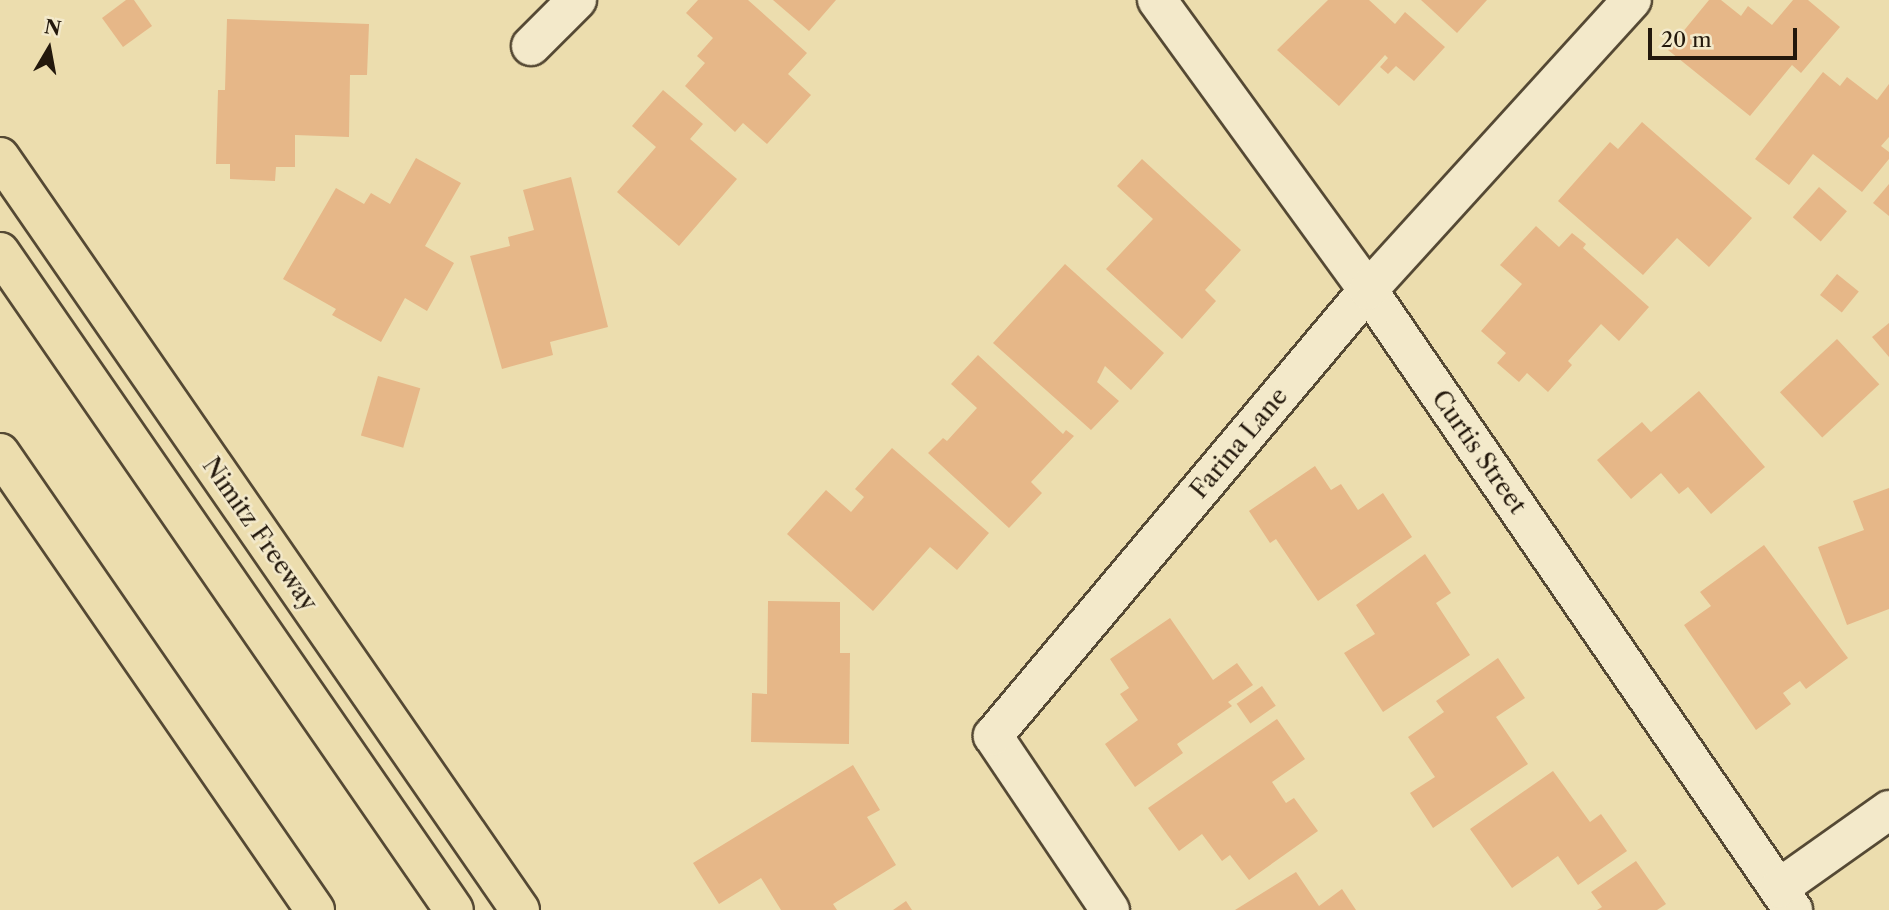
<!DOCTYPE html>
<style>
body{margin:0}
#map{position:relative;width:1889px;height:910px;overflow:hidden;background:#ecddae;font-family:"Libre Caslon Text",serif}
div>[style]{position:absolute}
.building>*{inset:0;background:#e6b788;transform-origin:0 0}
.roads{filter:drop-shadow(2px 0 #554934) drop-shadow(-2px 0 #554934) drop-shadow(0 2px #554934) drop-shadow(0 -2px #554934)}
.minor>*{height:38px;margin:-19px;padding:0 19px;transform-origin:19px;border-radius:19px;background:#f3e9ca}
.motorway>*{height:38px;margin:-19px;padding:0 19px;transform-origin:19px;border-radius:19px;background:#ecddae}
span{translate:-50% -50%;white-space:nowrap;text-align:center;line-height:1.15;-webkit-text-stroke:5px #f3e9ca;paint-order:stroke}
.street-label{font-size:24px;color:#23180c}
.north{position:absolute;left:14px;top:14px;width:70px;height:70px;-webkit-text-stroke:5px #f3e9ca;paint-order:stroke;rotate:10deg;font-size:19px;font-weight:700;line-height:28px;text-align:center;color:#23180c}
.north::after{content:'';display:block;margin:auto;width:24px;height:32px;background:#23180c;clip-path:polygon(50% 0,100% 100%,50% 72%,0 100%)}
.scale{position:absolute;left:1648px;top:28px;width:149px;height:32px;box-sizing:border-box;border:4px solid #23180c;border-top:0;padding-left:9px;font-size:21px;line-height:24px;white-space:nowrap;color:#23180c;-webkit-text-stroke:5px #f3e9ca;paint-order:stroke}
</style>
<div id="map">
<div class="building">
<div style="clip-path:polygon(126px 0,134px 0,152px 26px,123px 47px,102px 18px)"></div>
<div style="clip-path:polygon(698px 0,748px 0,807px 53px,788px 74px,811px 95px,767px 144px,743px 123px,735px 132px,685px 86px,705px 63px,697px 56px,713px 38px,686px 13px)"></div>
<div style="clip-path:polygon(773px 0,836px 0,809px 31px)"></div>
<div style="clip-path:polygon(1328px 0,1369px 0,1395px 24px,1405px 12px,1445px 47px,1414px 81px,1396px 66px,1388px 74px,1380px 67px,1388px 58px,1385px 55px,1339px 106px,1277px 50px)"></div>
<div style="clip-path:polygon(1421px 0,1487px 0,1457px 33px)"></div>
<div style="clip-path:polygon(1709px 0,1721px 0,1741px 16px,1748px 6px,1772px 25px,1793px 0,1808px 0,1840px 27px,1801px 73px,1792px 65px,1750px 116px,1668px 50px)"></div>
<div style="clip-path:polygon(227px 19px,369px 24px,367px 75px,350px 75px,349px 137px,295px 135px,295px 167px,276px 167px,275px 181px,230px 179px,230px 164px,216px 164px,218px 90px,225px 90px)"></div>
<div style="clip-path:polygon(1823px 72px,1840px 86px,1847px 77px,1877px 100px,1889px 84px,1889px 137px,1881px 146px,1889px 152px,1889px 159px,1862px 192px,1813px 154px,1789px 185px,1755px 159px)"></div>
<div style="clip-path:polygon(663px 90px,703px 124px,690px 139px,737px 179px,679px 246px,617px 192px,656px 147px,632px 126px)"></div>
<div style="clip-path:polygon(1642px 122px,1752px 218px,1709px 267px,1677px 238px,1643px 275px,1558px 201px,1610px 142px,1618px 149px)"></div>
<div style="clip-path:polygon(416px 158px,461px 183px,425px 246px,454px 263px,427px 311px,405px 298px,381px 342px,332px 315px,336px 309px,283px 279px,336px 188px,364px 204px,371px 193px,390px 204px)"></div>
<div style="clip-path:polygon(1142px 159px,1241px 250px,1205px 290px,1216px 301px,1182px 339px,1106px 269px,1153px 219px,1117px 186px)"></div>
<div style="clip-path:polygon(571px 177px,608px 327px,550px 342px,553px 355px,502px 369px,470px 256px,510px 246px,508px 237px,534px 230px,523px 190px)"></div>
<div style="clip-path:polygon(1889px 184px,1889px 216px,1873px 203px)"></div>
<div style="left:1819px;top:187px;width:37px;height:40px;rotate:41deg"></div>
<div style="clip-path:polygon(1536px 226px,1559px 247px,1572px 233px,1586px 244px,1583px 248px,1649px 307px,1619px 341px,1601px 324px,1568px 361px,1572px 365px,1548px 392px,1527px 373px,1519px 382px,1497px 363px,1506px 353px,1481px 331px,1522px 284px,1500px 265px)"></div>
<div style="clip-path:polygon(1065px 264px,1164px 353px,1131px 390px,1105px 366px,1097px 382px,1119px 401px,1091px 430px,993px 343px)"></div>
<div style="left:1837px;top:274px;width:28px;height:27px;rotate:39deg"></div>
<div style="clip-path:polygon(1889px 323px,1889px 357px,1872px 337px)"></div>
<div style="left:1837px;top:339px;width:62px;height:78px;rotate:47deg"></div>
<div style="clip-path:polygon(978px 355px,1063px 434px,1066px 430px,1074px 436px,1031px 482px,1042px 493px,1009px 528px,928px 453px,943px 438px,947px 441px,977px 408px,951px 384px)"></div>
<div style="left:378px;top:376px;width:44px;height:62px;rotate:16deg"></div>
<div style="clip-path:polygon(1699px 391px,1765px 467px,1711px 514px,1688px 487px,1679px 494px,1661px 473px,1631px 499px,1597px 460px,1642px 422px,1651px 432px)"></div>
<div style="clip-path:polygon(892px 448px,989px 533px,957px 570px,930px 547px,873px 611px,787px 534px,826px 490px,851px 512px,864px 497px,855px 489px)"></div>
<div style="clip-path:polygon(1315px 466px,1331px 490px,1341px 484px,1358px 510px,1383px 493px,1412px 537px,1318px 601px,1276px 539px,1270px 543px,1249px 511px)"></div>
<div style="clip-path:polygon(1889px 488px,1889px 609px,1847px 625px,1818px 547px,1864px 530px,1853px 501px)"></div>
<div style="clip-path:polygon(1764px 545px,1848px 658px,1806px 689px,1800px 681px,1783px 693px,1791px 704px,1756px 730px,1684px 625px,1711px 606px,1700px 592px)"></div>
<div style="clip-path:polygon(1425px 554px,1451px 593px,1436px 603px,1470px 655px,1383px 712px,1344px 653px,1375px 634px,1356px 605px)"></div>
<div style="clip-path:polygon(768px 601px,840px 602px,840px 653px,850px 653px,849px 744px,751px 742px,752px 693px,767px 694px)"></div>
<div style="clip-path:polygon(1170px 618px,1213px 680px,1237px 663px,1253px 685px,1228px 702px,1232px 706px,1177px 744px,1183px 753px,1135px 787px,1105px 744px,1138px 720px,1120px 694px,1129px 688px,1110px 659px)"></div>
<div style="clip-path:polygon(1498px 658px,1525px 698px,1496px 717px,1528px 764px,1433px 828px,1410px 793px,1435px 777px,1408px 737px,1444px 712px,1436px 701px)"></div>
<div style="left:1262px;top:686px;width:24px;height:31px;rotate:55deg"></div>
<div style="clip-path:polygon(1277px 719px,1305px 759px,1272px 782px,1286px 803px,1294px 798px,1318px 831px,1249px 880px,1230px 855px,1222px 861px,1202px 834px,1179px 851px,1148px 808px)"></div>
<div style="clip-path:polygon(853px 765px,880px 810px,867px 817px,896px 865px,833px 904px,837px 910px,781px 910px,761px 878px,719px 904px,693px 863px)"></div>
<div style="clip-path:polygon(1553px 771px,1590px 822px,1601px 814px,1627px 851px,1578px 885px,1558px 856px,1512px 888px,1470px 829px)"></div>
<div style="clip-path:polygon(1636px 861px,1666px 904px,1657px 910px,1597px 910px,1602px 907px,1591px 892px)"></div>
<div style="clip-path:polygon(1296px 872px,1319px 906px,1342px 889px,1356px 910px,1235px 910px)"></div>
<div style="clip-path:polygon(906px 901px,912px 910px,893px 910px)"></div>
</div>
<div class="roads">
<div class="minor">
<div style="left:1157px;top:0;width:359px;rotate:54deg"></div>
<div style="left:1368px;top:290px;width:752px;rotate:55.57deg"></div>
<div style="left:531px;top:46px;width:65px;rotate:-45deg"></div>
<div style="left:1779px;top:888px;width:135px;rotate:-35.3deg"></div>
<div style="left:1110px;top:910px;width:210px;rotate:-123.9deg"></div>
<div style="left:993px;top:736px;width:583px;rotate:-49.94deg"></div>
<div style="left:1368px;top:290px;width:392px;rotate:-47.7deg"></div>
</div>
<div class="motorway">
<div style="left:0;top:157px;width:915px;rotate:55.37deg"></div>
<div style="left:0;top:252px;width:799px;rotate:55.4deg"></div>
<div style="left:0;top:453px;width:555px;rotate:55.42deg"></div>
</div>
</div>
<div class="street-label">
<span style="left:1239px;top:443px;rotate:-50deg">Farina Lane</span>
<span style="left:1479px;top:452px;rotate:55deg">Curtis Street</span>
<span style="left:260px;top:534px;rotate:55deg">Nimitz Freeway</span>
</div>
<div class="north">N</div>
<div class="scale">20 m</div>
</div>
